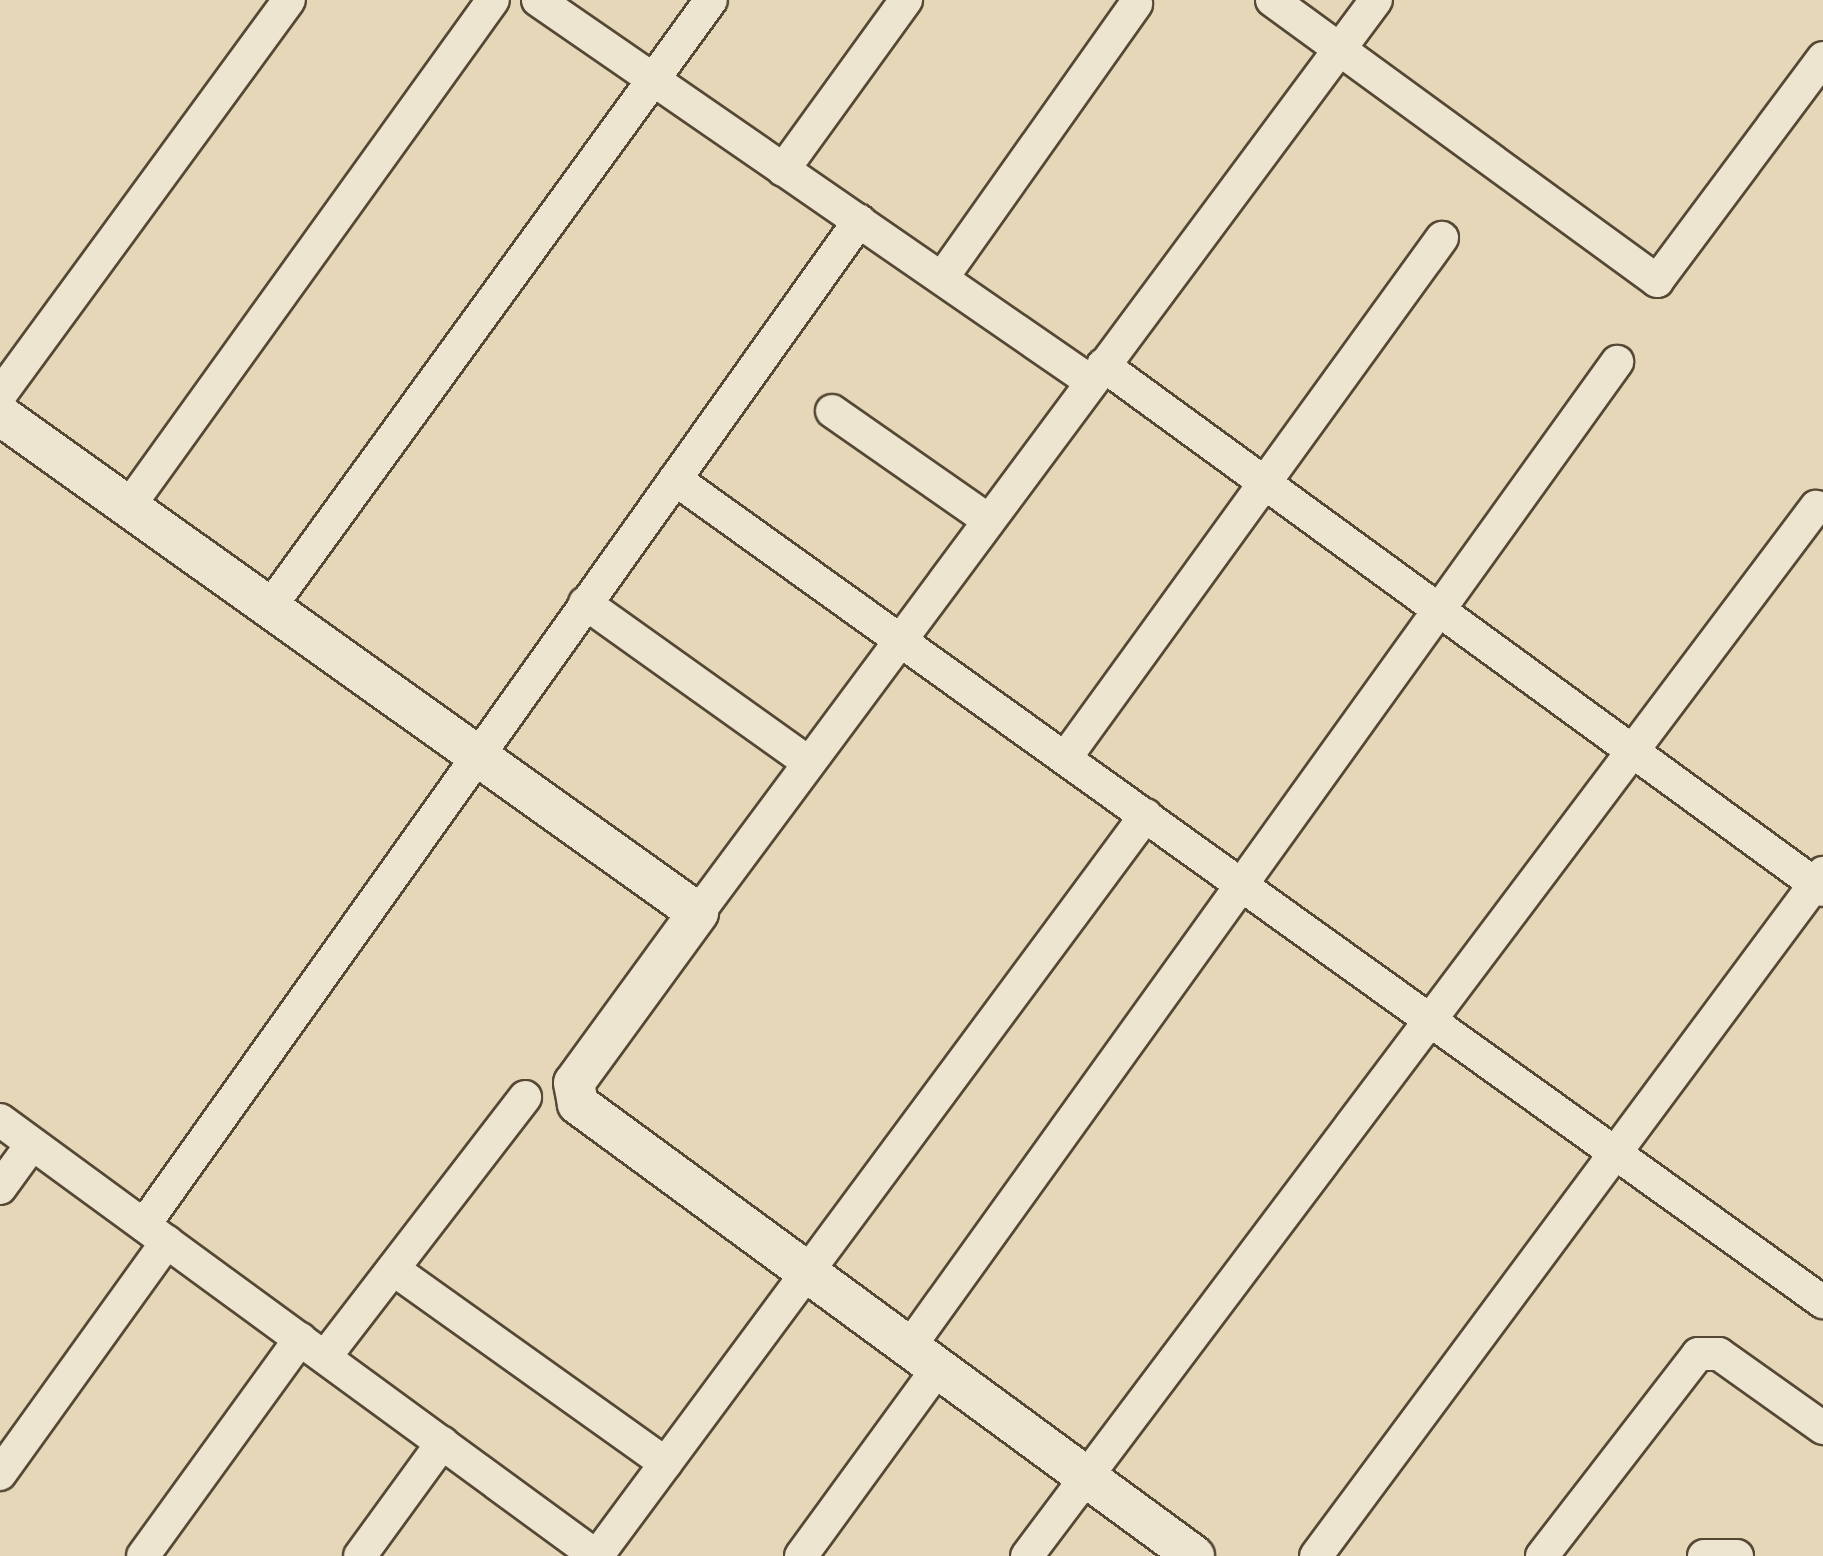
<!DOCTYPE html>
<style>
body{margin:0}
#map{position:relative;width:1823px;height:1556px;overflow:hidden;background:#e5d7b8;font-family:"IM FELL DW Pica",serif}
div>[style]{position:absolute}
.roads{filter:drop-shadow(2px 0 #554835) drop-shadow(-2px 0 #554835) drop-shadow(0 2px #554835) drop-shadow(0 -2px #554835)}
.minor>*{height:32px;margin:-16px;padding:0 16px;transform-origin:16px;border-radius:16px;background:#eee5d1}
.tertiary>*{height:40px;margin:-20px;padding:0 20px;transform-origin:20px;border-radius:20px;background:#eee5d1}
span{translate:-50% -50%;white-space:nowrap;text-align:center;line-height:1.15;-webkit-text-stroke:6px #eee5d1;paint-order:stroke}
</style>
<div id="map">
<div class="roads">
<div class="minor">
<div style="left:538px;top:0;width:671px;rotate:34.61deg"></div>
<div style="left:1272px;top:0;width:477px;rotate:36.1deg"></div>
<div style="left:1657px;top:281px;width:278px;rotate:-53.3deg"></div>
<div style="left:783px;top:170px;width:210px;rotate:-54.1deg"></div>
<div style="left:942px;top:278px;width:336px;rotate:-54.7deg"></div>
<div style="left:1103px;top:365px;width:891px;rotate:36.1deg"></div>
<div style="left:0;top:395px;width:489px;rotate:-53.8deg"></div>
<div style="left:832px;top:411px;width:190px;rotate:34.9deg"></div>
<div style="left:675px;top:479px;width:1413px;rotate:35.64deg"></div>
<div style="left:129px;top:506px;width:623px;rotate:-54.27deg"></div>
<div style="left:585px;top:603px;width:274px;rotate:35.5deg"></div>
<div style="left:270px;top:607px;width:750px;rotate:-54deg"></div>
<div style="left:1066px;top:757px;width:641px;rotate:-54.08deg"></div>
<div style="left:698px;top:913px;width:1137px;rotate:-53.4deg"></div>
<div style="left:0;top:1120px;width:738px;rotate:36.19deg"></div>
<div style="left:0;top:1188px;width:54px;rotate:-54deg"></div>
<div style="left:144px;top:1225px;width:1233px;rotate:-54.54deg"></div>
<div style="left:393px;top:1269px;width:335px;rotate:35.5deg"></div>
<div style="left:910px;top:1346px;width:1212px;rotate:-54.3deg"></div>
<div style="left:325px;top:1357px;width:328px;rotate:-52.4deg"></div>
<div style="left:0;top:1474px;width:286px;rotate:-54.3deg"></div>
<div style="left:143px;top:1556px;width:268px;rotate:-54.1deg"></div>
<div style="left:360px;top:1556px;width:140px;rotate:-54deg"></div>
<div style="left:597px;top:1556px;width:922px;rotate:-53.47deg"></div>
<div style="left:801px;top:1556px;width:234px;rotate:-53.9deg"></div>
<div style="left:1027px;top:1556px;width:1313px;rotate:-53.05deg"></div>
<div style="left:1316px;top:1556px;width:851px;rotate:-53.41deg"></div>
<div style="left:1542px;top:1556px;width:255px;rotate:-52.3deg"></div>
<div style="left:1698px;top:1354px;width:21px"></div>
<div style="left:1719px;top:1354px;width:128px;rotate:35.4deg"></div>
<div style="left:1704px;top:1556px;width:33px"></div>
</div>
<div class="tertiary">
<div style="left:0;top:415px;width:857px;rotate:35.51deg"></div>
<div style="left:698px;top:913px;width:210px;rotate:126.1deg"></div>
<div style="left:574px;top:1083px;width:21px;rotate:79deg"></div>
<div style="left:578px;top:1104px;width:764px;rotate:36.27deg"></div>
</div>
</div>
</div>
